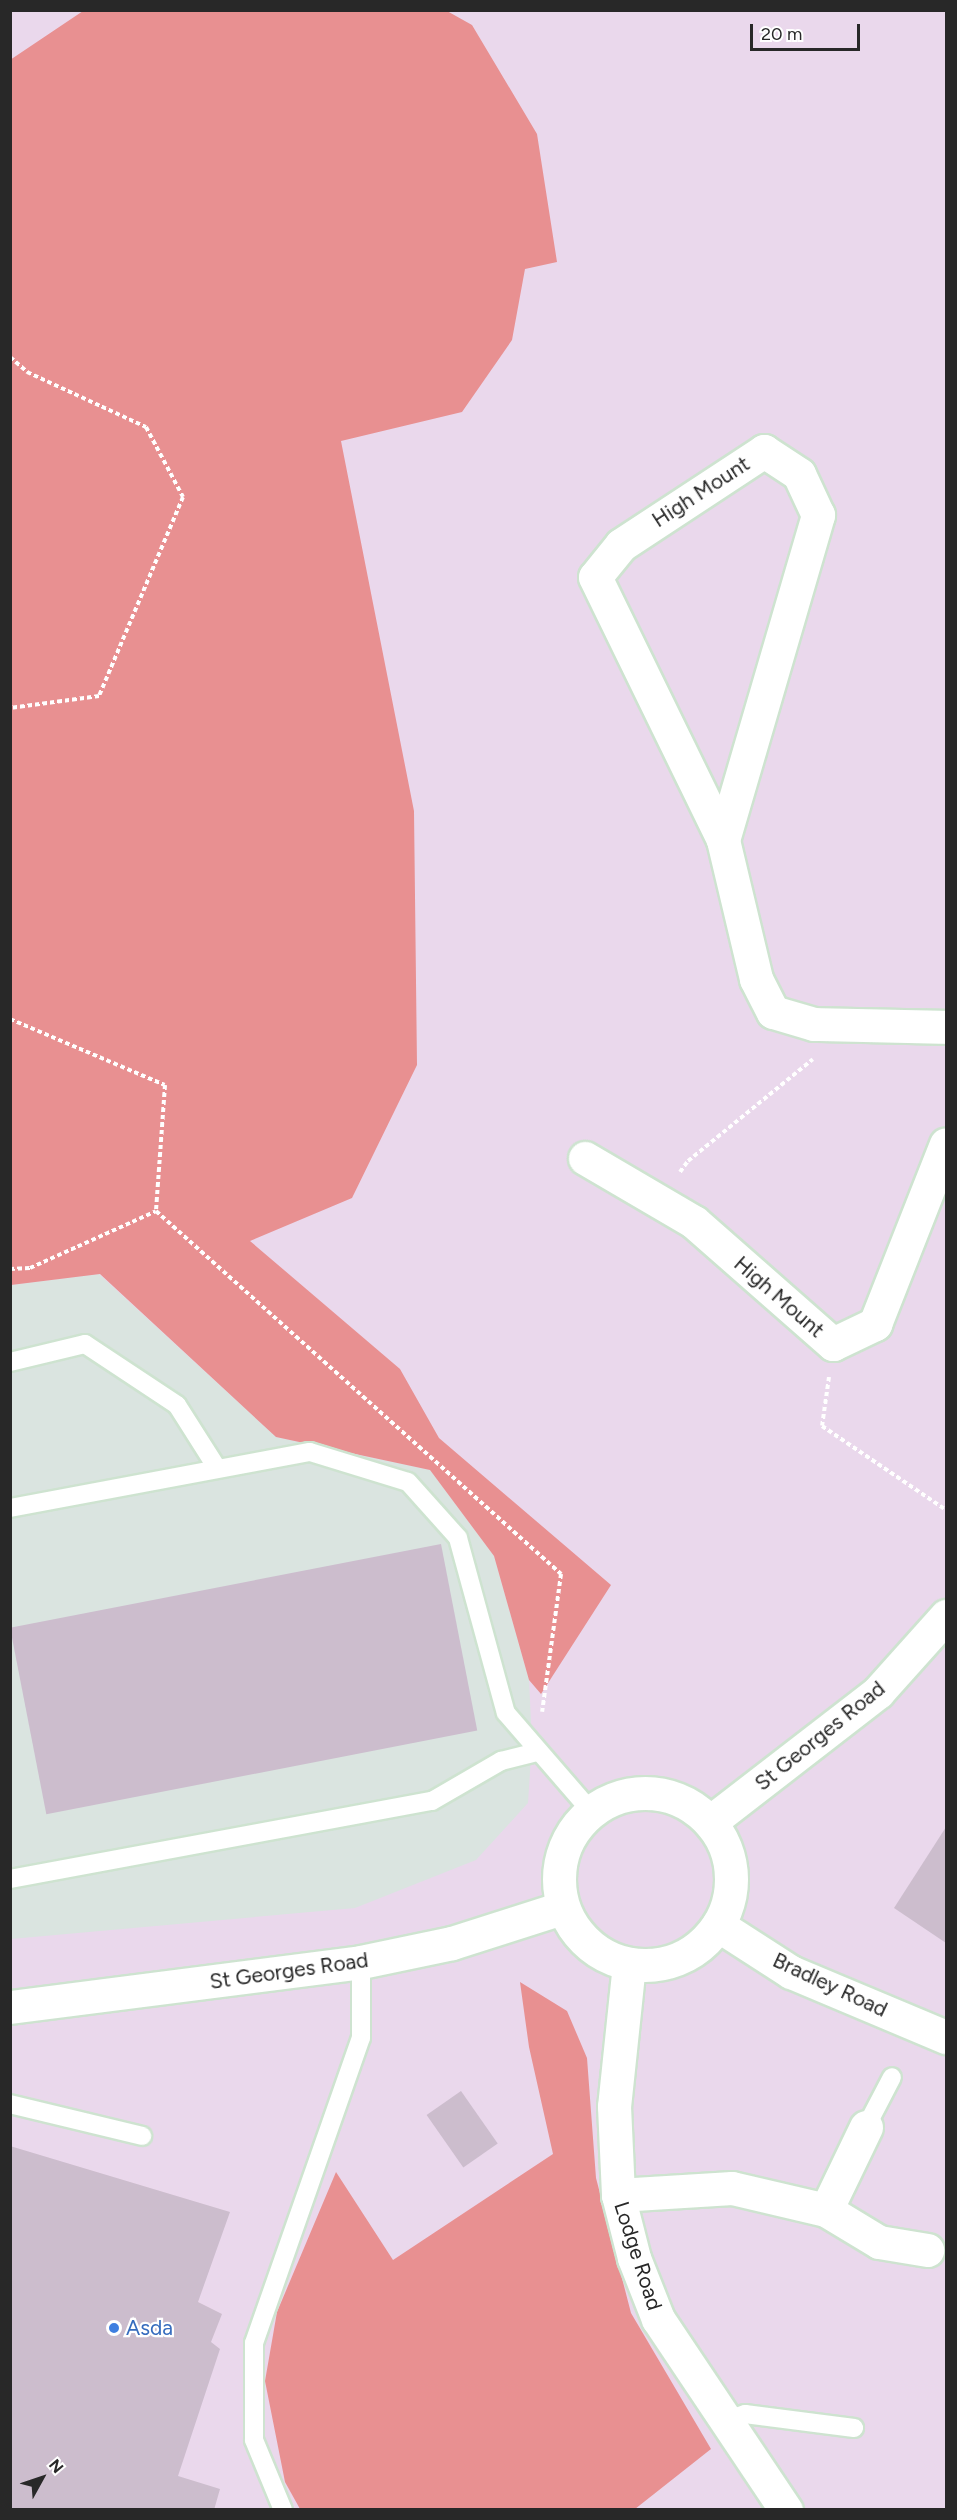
<!DOCTYPE html>
<style>
body{margin:0}
#map{position:relative;width:957px;height:2520px;overflow:hidden;background:#ead8ec;font-family:Figtree,sans-serif}
div>[style]{position:absolute}
.industrial>*{inset:0;background:#dae4e0}
.green>*{inset:0;background:#e89091}
.building>*{inset:0;background:#ccbdcd;transform-origin:0 0}
.path>*{height:4px;margin-top:-2px;transform-origin:0;background:repeating-linear-gradient(90deg,#fff 0 4.5px,transparent 0 7.5px)}
.roads{filter:drop-shadow(2px 0 #cee3d0) drop-shadow(-2px 0 #cee3d0) drop-shadow(0 2px #cee3d0) drop-shadow(0 -2px #cee3d0)}
.service>*{height:18px;margin:-9px;padding:0 9px;transform-origin:9px;border-radius:9px;background:#fff}
.minor>*{height:33px;margin:-16.5px;padding:0 16.5px;transform-origin:16.5px;border-radius:16.5px;background:#fff}
.tertiary>*{height:33px;margin:-16.5px;padding:0 16.5px;transform-origin:16.5px;border-radius:16.5px;background:#fff}
.tertiary>.ring{margin:-16.5px;padding:0;box-sizing:content-box;background:none;border:33px solid #fff;border-radius:50%}
.dots>*{width:16px;height:16px;translate:-50% -50%;box-sizing:border-box;border:3px solid #fff;border-radius:50%}
span{translate:-50% -50%;white-space:nowrap;text-align:center;line-height:1.15;-webkit-text-stroke:4.5px #fff;paint-order:stroke}
.street-label{font-size:21px;color:#282828}
.shop-label{font-size:21px;color:#366cbe}
.left{translate:0 -50%;text-align:left}
.frame{position:absolute;inset:0;border:12px solid #282828;pointer-events:none}
.north{position:absolute;left:12px;top:2448px;width:60px;height:60px;-webkit-text-stroke:4px #fff;paint-order:stroke;rotate:50deg;font-size:16px;font-weight:700;line-height:24px;text-align:center;color:#282828}
.north::after{content:'';display:block;margin:auto;width:21px;height:27px;background:#282828;clip-path:polygon(50% 0,100% 100%,50% 72%,0 100%)}
.scale{position:absolute;left:750px;top:24px;width:110px;height:27px;box-sizing:border-box;border:3px solid #282828;border-top:0;padding-left:8px;font-size:18px;line-height:21px;white-space:nowrap;color:#282828;-webkit-text-stroke:4px #fff;paint-order:stroke}
</style>
<div id="map">
<div class="industrial">
<div style="clip-path:polygon(99px 1274px,276px 1437px,430px 1470px,494px 1556px,529px 1680px,532px 1742px,528px 1803px,476px 1860px,355px 1908px,11px 1939px,11px 1285px)"></div>
</div>
<div class="green">
<div style="clip-path:polygon(83px 11px,447px 11px,472px 25px,537px 134px,557px 262px,525px 269px,512px 340px,462px 412px,341px 441px,414px 811px,417px 1065px,352px 1198px,250px 1241px,400px 1369px,439px 1438px,611px 1585px,541px 1694px,529px 1680px,494px 1556px,430px 1470px,276px 1437px,100px 1274px,11px 1285px,10px 60px)"></div>
<div style="clip-path:polygon(520px 1982px,567px 2011px,587px 2058px,596px 2178px,631px 2313px,711px 2449px,635px 2509px,300px 2509px,285px 2482px,265px 2381px,277px 2312px,336px 2172px,393px 2260px,553px 2154px,529px 2047px)"></div>
</div>
<div class="building">
<div style="left:441px;top:1544px;width:190px;height:439px;rotate:79deg"></div>
<div style="clip-path:polygon(946px 1827px,946px 1943px,894px 1908px)"></div>
<div style="left:461px;top:2091px;width:64px;height:42px;rotate:55deg"></div>
<div style="clip-path:polygon(10px 2146px,230px 2212px,198px 2302px,222px 2314px,211px 2342px,220px 2349px,178px 2476px,220px 2489px,214px 2510px,10px 2510px)"></div>
</div>
<div class="path">
<div style="left:10px;top:357px;width:23px;rotate:41deg"></div>
<div style="left:27px;top:372px;width:131px;rotate:24.8deg"></div>
<div style="left:146px;top:427px;width:79px;rotate:62.1deg"></div>
<div style="left:183px;top:497px;width:216px;rotate:112.9deg"></div>
<div style="left:99px;top:696px;width:90px;rotate:172.3deg"></div>
<div style="left:10px;top:1019px;width:168px;rotate:23.1deg"></div>
<div style="left:165px;top:1085px;width:126px;rotate:94.1deg"></div>
<div style="left:680px;top:1172px;width:14px;rotate:-54deg"></div>
<div style="left:688px;top:1161px;width:161px;rotate:-39.2deg"></div>
<div style="left:156px;top:1211px;width:544px;rotate:41.87deg"></div>
<div style="left:561px;top:1574px;width:139px;rotate:97.8deg"></div>
<div style="left:10px;top:1269px;width:20px;rotate:-3deg"></div>
<div style="left:30px;top:1268px;width:138px;rotate:-24.3deg"></div>
<div style="left:829px;top:1377px;width:49px;rotate:98.1deg"></div>
<div style="left:822px;top:1426px;width:150px;rotate:34.1deg"></div>
</div>
<div class="roads">
<div class="service">
<div style="left:10px;top:1362px;width:77px;rotate:-13.5deg"></div>
<div style="left:85px;top:1344px;width:110px;rotate:33.5deg"></div>
<div style="left:177px;top:1405px;width:75px;rotate:57.6deg"></div>
<div style="left:10px;top:1508px;width:305px;rotate:-10.6deg"></div>
<div style="left:310px;top:1452px;width:102px;rotate:17deg"></div>
<div style="left:408px;top:1482px;width:75px;rotate:48.2deg"></div>
<div style="left:458px;top:1538px;width:181px;rotate:74.7deg"></div>
<div style="left:506px;top:1713px;width:130px;rotate:49.1deg"></div>
<div style="left:10px;top:1879px;width:429px;rotate:-10.5deg"></div>
<div style="left:432px;top:1801px;width:80px;rotate:-30.1deg"></div>
<div style="left:501px;top:1761px;width:37px;rotate:-14deg"></div>
<div style="left:10px;top:2104px;width:136px;rotate:13.6deg"></div>
<div style="left:866px;top:2127px;width:56px;rotate:-62.5deg"></div>
<div style="left:727px;top:2420px;width:19px;rotate:-18deg"></div>
<div style="left:745px;top:2414px;width:110px;rotate:7.3deg"></div>
<div style="left:283px;top:2510px;width:76px;rotate:-112.5deg"></div>
<div style="left:254px;top:2440px;width:97px;rotate:-90deg"></div>
<div style="left:254px;top:2343px;width:323px;rotate:-70.7deg"></div>
<div style="left:361px;top:2038px;width:76px;rotate:-90deg"></div>
</div>
<div class="minor">
<div style="left:723px;top:840px;width:339px;rotate:-73.7deg"></div>
<div style="left:818px;top:515px;width:45px;rotate:-114.9deg"></div>
<div style="left:799px;top:474px;width:42px;rotate:-146.7deg"></div>
<div style="left:764px;top:451px;width:171px;rotate:146.7deg"></div>
<div style="left:621px;top:545px;width:41px;rotate:129.1deg"></div>
<div style="left:595px;top:577px;width:292px;rotate:64deg"></div>
<div style="left:723px;top:840px;width:143px;rotate:76.6deg"></div>
<div style="left:756px;top:979px;width:37px;rotate:63deg"></div>
<div style="left:773px;top:1012px;width:43px;rotate:16.3deg"></div>
<div style="left:814px;top:1024px;width:132px;rotate:1.3deg"></div>
<div style="left:585px;top:1158px;width:126px;rotate:30.4deg"></div>
<div style="left:694px;top:1222px;width:185px;rotate:41.3deg"></div>
<div style="left:833px;top:1344px;width:47px;rotate:-25.5deg"></div>
<div style="left:875px;top:1324px;width:193px;rotate:-68.5deg"></div>
<div style="left:718px;top:1925px;width:87px;rotate:32.8deg"></div>
<div style="left:791px;top:1972px;width:168px;rotate:22.8deg"></div>
<div style="left:629px;top:1964px;width:143px;rotate:96deg"></div>
<div style="left:614px;top:2106px;width:89px;rotate:87.4deg"></div>
<div style="left:618px;top:2195px;width:65px;rotate:75.7deg"></div>
<div style="left:634px;top:2258px;width:66px;rotate:68.5deg"></div>
<div style="left:658px;top:2319px;width:230px;rotate:56.2deg"></div>
<div style="left:866px;top:2127px;width:92px;rotate:115.7deg"></div>
<div style="left:826px;top:2210px;width:62px;rotate:31.1deg"></div>
<div style="left:879px;top:2242px;width:49px;rotate:9.5deg"></div>
<div style="left:618px;top:2195px;width:114px;rotate:-3.5deg"></div>
<div style="left:732px;top:2188px;width:97px;rotate:13.2deg"></div>
</div>
<div class="tertiary">
<div class="ring" style="left:559px;top:1793px;width:139px;height:139px"></div>
<div style="left:710px;top:1822px;width:212px;rotate:-37.7deg"></div>
<div style="left:878px;top:1692px;width:102px;rotate:-48.2deg"></div>
<div style="left:10px;top:2007px;width:354px;rotate:-7.3deg"></div>
<div style="left:361px;top:1962px;width:93px;rotate:-11.8deg"></div>
<div style="left:452px;top:1943px;width:115px;rotate:-17.7deg"></div>
</div>
</div>
<div class="dots">
<div style="left:114px;top:2328px;background:#3f7fe0"></div>
</div>
<div class="street-label">
<span style="left:701px;top:492px;rotate:-33deg">High Mount</span>
<span style="left:779px;top:1297px;rotate:41deg">High Mount</span>
<span style="left:820px;top:1736px;rotate:-39deg">St Georges Road</span>
<span style="left:289px;top:1971px;rotate:-8deg">St Georges Road</span>
<span style="left:830px;top:1985px;rotate:25deg">Bradley Road</span>
<span style="left:638px;top:2256px;rotate:72deg">Lodge Road</span>
</div>
<div class="shop-label">
<span class="left" style="left:126px;top:2328px">Asda</span>
</div>
<div class="frame"></div>
<div class="north">N</div>
<div class="scale">20 m</div>
</div>
